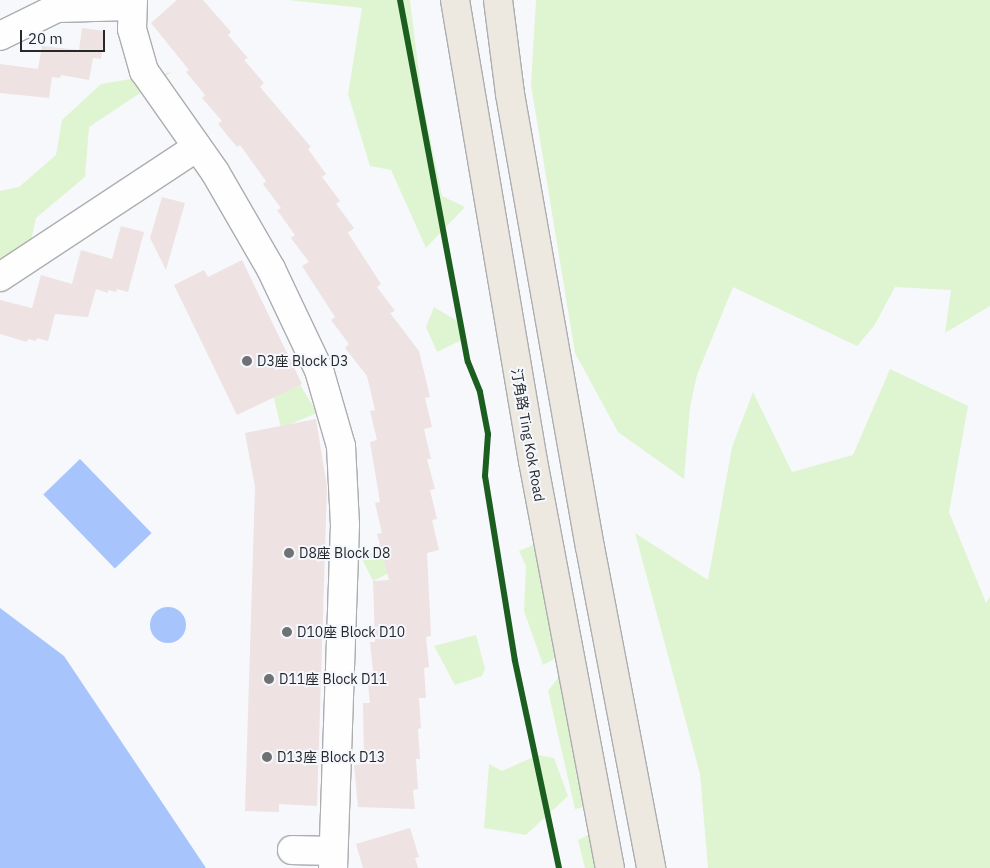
<!DOCTYPE html>
<meta charset="utf-8">
<style>
body{margin:0}
#map{position:relative;width:990px;height:868px;overflow:hidden;background:#f6f8fb;font-family:"IBM Plex Sans","Noto Sans TC",sans-serif}
div>[style]{position:absolute}
.green>*{inset:0;background:#dff5d2}
.water>*{inset:0;background:#a7c5fc;transform-origin:0 0}
.round{border-radius:50%}
.building>*{inset:0;background:#eee2e3}
.roads{filter:drop-shadow(1px 0 #acadaf) drop-shadow(-1px 0 #acadaf) drop-shadow(0 1px #acadaf) drop-shadow(0 -1px #acadaf)}
.minor>*{height:28px;margin:-14px;padding:0 14px;transform-origin:14px;border-radius:14px;background:#fefefe}
.major>*{height:28px;margin:-14px;padding:0 14px;transform-origin:14px;border-radius:14px;background:#ede9e0}
.cycleway>*{height:6px;margin:-3px;padding:0 3px;transform-origin:3px;border-radius:3px;background:#1b5e20}
.dots>*{width:14px;height:14px;translate:-50% -50%;box-sizing:border-box;border:2px solid #f4f7fd;border-radius:50%}
span{translate:-50% -50%;white-space:nowrap;text-align:center;line-height:1.15;-webkit-text-stroke:4px #f4f7fd;paint-order:stroke}
.poi-label{font-size:14px;color:#26282a}
.left{translate:0 -50%;text-align:left}
.street-label{font-size:14px;color:#26282a}
.scale{position:absolute;left:20px;top:30px;width:85px;height:22px;box-sizing:border-box;border:2px solid #26282a;border-top:0;padding-left:6px;font-size:15px;line-height:18px;white-space:nowrap;color:#26282a;-webkit-text-stroke:4px #f4f7fd;paint-order:stroke}
</style>
<div id="map">
<div class="green">
<div style="clip-path:polygon(288px 0,410px 0,422px 98px,442px 196px,465px 207px,426px 248px,391px 170px,370px 166px,348px 94px,362px 8px)"></div>
<div style="clip-path:polygon(536px 0,990px 0,990px 306px,945px 333px,951px 290px,895px 287px,874px 326px,857px 346px,733px 287px,697px 375px,690px 407px,684px 479px,618px 432px,575px 353px,531px 85px)"></div>
<div style="clip-path:polygon(172px 72px,89px 127px,85px 177px,36px 218px,31px 241px,0 262px,0 191px,19px 187px,56px 155px,62px 120px,101px 84px)"></div>
<div style="clip-path:polygon(434px 307px,462px 324px,464px 339px,437px 352px,426px 327px)"></div>
<div style="clip-path:polygon(890px 369px,968px 406px,949px 512px,986px 603px,990px 597px,990px 868px,708px 868px,700px 774px,635px 533px,708px 580px,732px 447px,753px 392px,792px 472px,853px 455px)"></div>
<div style="clip-path:polygon(296px 378px,317px 413px,281px 428px,272px 390px)"></div>
<div style="clip-path:polygon(535px 544px,558px 657px,543px 665px,524px 611px,526px 566px,519px 551px)"></div>
<div style="clip-path:polygon(381px 547px,389px 573px,373px 581px,362px 559px)"></div>
<div style="clip-path:polygon(476px 635px,485px 669px,482px 676px,455px 685px,434px 646px)"></div>
<div style="clip-path:polygon(566px 667px,586px 807px,575px 809px,548px 691px)"></div>
<div style="clip-path:polygon(538px 755px,554px 758px,568px 796px,526px 835px,484px 828px,489px 764px,502px 771px)"></div>
<div style="clip-path:polygon(612px 823px,625px 868px,585px 868px,578px 840px)"></div>
</div>
<div class="water">
<div style="left:80px;top:459px;width:103px;height:51px;rotate:46deg"></div>
<div class="round" style="left:150px;top:607px;width:36px;height:36px"></div>
<div style="clip-path:polygon(0 608px,64px 656px,206px 868px,0 868px)"></div>
</div>
<div class="building">
<div style="clip-path:polygon(177px 0,203px 0,231px 32px,228px 35px,248px 58px,244px 60px,264px 83px,260px 87px,311px 147px,308px 149px,326px 174px,322px 177px,340px 201px,336px 204px,354px 228px,348px 233px,381px 284px,377px 287px,395px 311px,390px 313px,419px 351px,430px 397px,425px 398px,432px 427px,424px 429px,431px 459px,427px 459px,435px 489px,430px 490px,437px 519px,432px 520px,439px 550px,427px 553px,431px 636px,426px 637px,429px 667px,424px 668px,426px 698px,419px 698px,421px 728px,418px 729px,420px 759px,416px 759px,418px 789px,413px 790px,415px 809px,358px 807px,354px 765px,364px 764px,363px 703px,370px 703px,367px 673px,373px 672px,370px 642px,375px 642px,373px 581px,389px 580px,377px 534px,382px 533px,375px 503px,380px 502px,370px 442px,377px 440px,370px 411px,375px 410px,367px 376px,345px 348px,349px 344px,331px 320px,335px 317px,302px 266px,309px 262px,291px 238px,295px 235px,277px 210px,281px 208px,263px 184px,266px 181px,240px 145px,237px 147px,218px 124px,222px 121px,202px 98px,205px 95px,186px 72px,189px 70px,151px 23px)"></div>
<div style="clip-path:polygon(82px 28px,105px 31px,101px 59px,93px 58px,89px 80px,61px 75px,60px 78px,52px 77px,49px 98px,0 93px,0 64px,38px 69px,42px 46px,79px 50px)"></div>
<div style="clip-path:polygon(162px 197px,185px 203px,166px 270px,150px 238px)"></div>
<div style="clip-path:polygon(121px 226px,144px 232px,128px 292px,117px 289px,116px 292px,108px 290px,108px 293px,96px 289px,88px 317px,55px 314px,48px 341px,37px 338px,36px 341px,28px 339px,27px 342px,0 334px,0 300px,32px 308px,41px 275px,72px 284px,81px 250px,112px 259px)"></div>
<div style="clip-path:polygon(242px 260px,302px 384px,237px 415px,174px 285px,204px 270px,208px 277px)"></div>
<div style="clip-path:polygon(316px 419px,327px 487px,317px 806px,279px 804px,279px 812px,245px 811px,255px 487px,245px 433px)"></div>
<div style="clip-path:polygon(410px 828px,419px 857px,415px 858px,418px 868px,363px 868px,356px 844px)"></div>
</div>
<div class="roads">
<div class="minor">
<div style="left:133px;top:0;width:29px;rotate:92deg"></div>
<div style="left:132px;top:29px;width:44px;rotate:74.1deg"></div>
<div style="left:144px;top:71px;width:123px;rotate:54.9deg"></div>
<div style="left:215px;top:172px;width:112px;rotate:60deg"></div>
<div style="left:271px;top:269px;width:112px;rotate:64.6deg"></div>
<div style="left:319px;top:370px;width:79px;rotate:73.9deg"></div>
<div style="left:341px;top:446px;width:79px;rotate:87.1deg"></div>
<div style="left:345px;top:525px;width:343px;rotate:92deg"></div>
<div style="left:0;top:36px;width:64px;rotate:-26.2deg"></div>
<div style="left:57px;top:8px;width:74px;rotate:-1.5deg"></div>
<div style="left:0;top:277px;width:236px;rotate:-33.4deg"></div>
<div style="left:292px;top:850px;width:41px;rotate:1.4deg"></div>
</div>
<div class="major">
<div style="left:455px;top:0;width:468px;rotate:80.4deg"></div>
<div style="left:533px;top:461px;width:414px;rotate:79.3deg"></div>
<div style="left:498px;top:0;width:95px;rotate:82.7deg"></div>
<div style="left:510px;top:94px;width:460px;rotate:80deg"></div>
<div style="left:590px;top:547px;width:327px;rotate:79.2deg"></div>
</div>
</div>
<div class="cycleway">
<div style="left:400px;top:0;width:368px;rotate:79.4deg"></div>
<div style="left:468px;top:362px;width:32px;rotate:68deg"></div>
<div style="left:480px;top:392px;width:43px;rotate:79.2deg"></div>
<div style="left:488px;top:434px;width:42px;rotate:94.1deg"></div>
<div style="left:485px;top:476px;width:187px;rotate:80.8deg"></div>
<div style="left:515px;top:661px;width:212px;rotate:78deg"></div>
</div>
<div class="dots">
<div style="left:247px;top:361px;background:#6f7173"></div>
<div style="left:289px;top:553px;background:#6f7173"></div>
<div style="left:287px;top:632px;background:#6f7173"></div>
<div style="left:269px;top:679px;background:#6f7173"></div>
<div style="left:267px;top:757px;background:#6f7173"></div>
</div>
<div class="poi-label">
<span class="left" style="left:257px;top:361px">D3座 Block D3</span>
<span class="left" style="left:299px;top:553px">D8座 Block D8</span>
<span class="left" style="left:297px;top:632px">D10座 Block D10</span>
<span class="left" style="left:279px;top:679px">D11座 Block D11</span>
<span class="left" style="left:277px;top:757px">D13座 Block D13</span>
</div>
<div class="street-label">
<span style="left:528px;top:435px;rotate:80deg">汀角路 Ting Kok Road</span>
</div>
<div class="scale">20 m</div>
</div>
